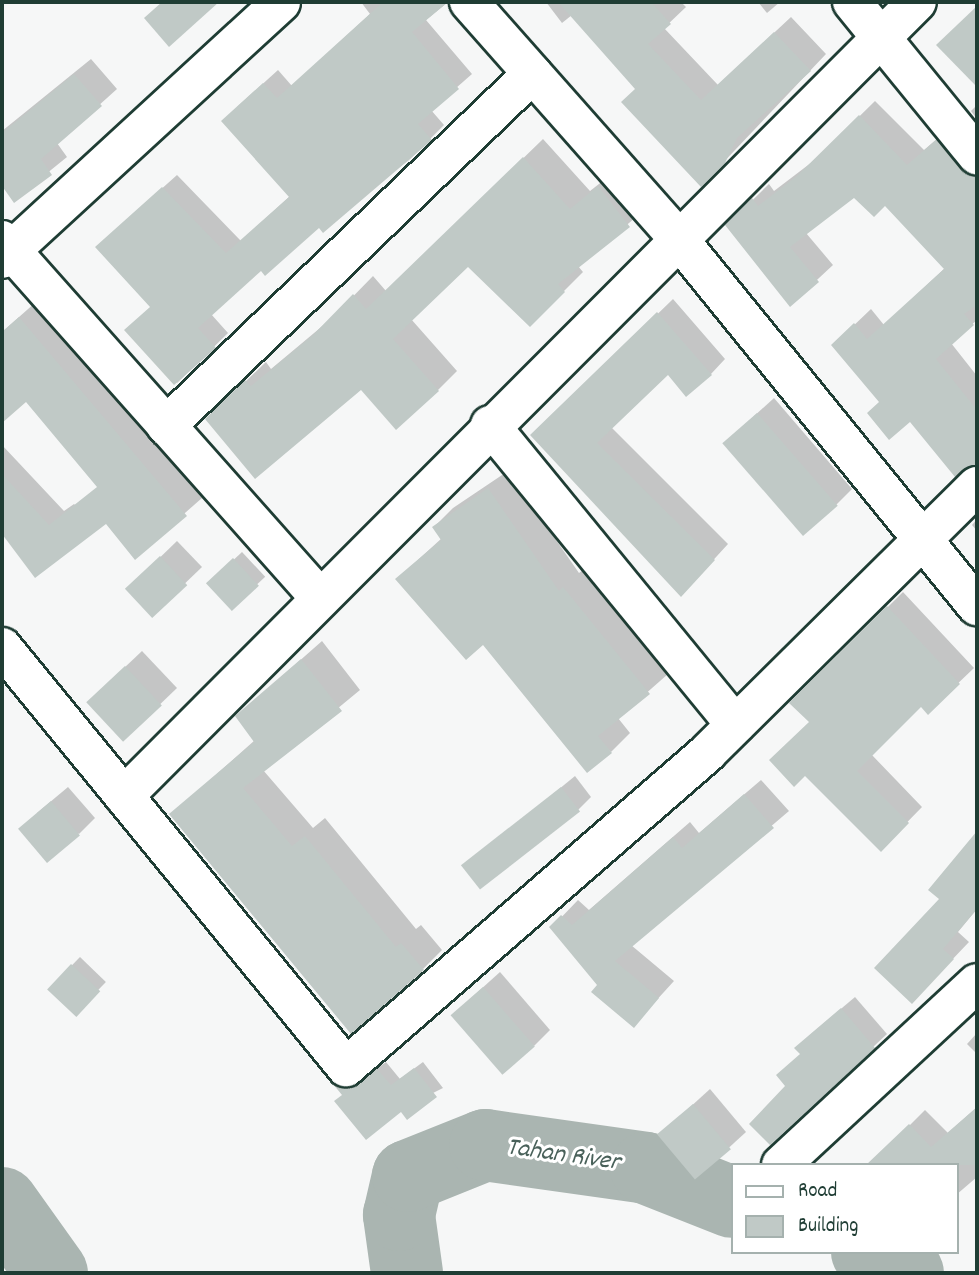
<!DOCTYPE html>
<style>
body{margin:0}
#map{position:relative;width:979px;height:1275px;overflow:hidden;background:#f6f7f7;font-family:Dekko,sans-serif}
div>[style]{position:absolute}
.shadow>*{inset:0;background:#0003;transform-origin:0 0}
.river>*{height:72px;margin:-36px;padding:0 36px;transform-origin:36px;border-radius:36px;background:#aab5b1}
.building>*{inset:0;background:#c0c9c6;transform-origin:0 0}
.roads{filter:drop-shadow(2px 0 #1f3d34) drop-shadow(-2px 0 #1f3d34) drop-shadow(0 2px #1f3d34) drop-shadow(0 -2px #1f3d34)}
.minor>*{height:38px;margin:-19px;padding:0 19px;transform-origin:19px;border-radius:19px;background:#fff}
span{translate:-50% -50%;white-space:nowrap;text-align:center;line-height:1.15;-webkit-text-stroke:6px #fff;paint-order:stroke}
.water-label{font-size:26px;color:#49615a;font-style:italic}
.frame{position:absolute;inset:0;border:4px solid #1f3d34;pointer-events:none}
.legend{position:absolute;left:731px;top:1163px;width:228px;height:91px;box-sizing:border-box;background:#fff;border:2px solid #a5b1ae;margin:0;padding:9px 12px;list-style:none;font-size:21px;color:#1f3d34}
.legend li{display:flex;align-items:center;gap:14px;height:35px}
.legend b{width:35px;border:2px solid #a5b1ae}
</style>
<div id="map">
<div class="shadow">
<div style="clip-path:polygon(361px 2px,448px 2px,426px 20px,472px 74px,431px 110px,444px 125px,409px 160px,261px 268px,211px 314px,228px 333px,177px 383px,126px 330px,152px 306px,111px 234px,177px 175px,241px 241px,290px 196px,237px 107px,278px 70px,292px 86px,370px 14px)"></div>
<div style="clip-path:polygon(546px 2px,681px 2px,686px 7px,664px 28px,718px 85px,791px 17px,826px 54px,717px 169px,572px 15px,562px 23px)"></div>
<div style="clip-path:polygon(758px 2px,780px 2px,767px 13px)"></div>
<div style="clip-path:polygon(91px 59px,117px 89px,57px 143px,67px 157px,14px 200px,2px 183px,2px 131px)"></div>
<div style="clip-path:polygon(875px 101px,924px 150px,953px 125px,977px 152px,977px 320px,951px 343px,977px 376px,977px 464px,881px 401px,849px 330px,871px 309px,884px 325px,945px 268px,885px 204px,855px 195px,806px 233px,833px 265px,790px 305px,728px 224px,769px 184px,774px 191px,816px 159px)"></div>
<div style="clip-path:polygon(977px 105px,977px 119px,971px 111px)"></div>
<div style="clip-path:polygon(543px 139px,590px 191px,618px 169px,648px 207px,578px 266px,583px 272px,530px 325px,468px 264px,411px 319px,457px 371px,438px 390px,361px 388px,226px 400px,266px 362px,271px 369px,332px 318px,373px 276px,386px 291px)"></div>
<div style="clip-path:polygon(673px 299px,725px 359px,711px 374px,668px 373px,611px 427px,728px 544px,695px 580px,533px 435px)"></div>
<div style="clip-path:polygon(36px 302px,202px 498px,135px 557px,99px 486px,26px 399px,18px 406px,2px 386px,2px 332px)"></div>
<div style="clip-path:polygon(774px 398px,852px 489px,836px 505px,741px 428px)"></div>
<div style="clip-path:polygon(2px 445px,64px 511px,74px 504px,97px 526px,2px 535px)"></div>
<div style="clip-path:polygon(508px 471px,579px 573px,583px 570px,668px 674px,618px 718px,630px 733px,611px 752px,483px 643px,397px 579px,442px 538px,434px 527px,453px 508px)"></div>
<div style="clip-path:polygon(977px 519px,977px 531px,972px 525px)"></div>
<div style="left:177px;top:541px;width:36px;height:69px;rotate:46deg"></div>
<div style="left:242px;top:552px;width:34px;height:45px;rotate:47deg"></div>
<div style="clip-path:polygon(903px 592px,974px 668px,928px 712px,921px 704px,871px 754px,922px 807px,881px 849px,811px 722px,791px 703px)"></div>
<div style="clip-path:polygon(322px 641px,360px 690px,263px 770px,313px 828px,325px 818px,416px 929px,421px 925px,442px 950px,423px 969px,172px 814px,255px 740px,237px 716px)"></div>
<div style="clip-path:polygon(142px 651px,177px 688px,124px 739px,105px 686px)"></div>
<div style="clip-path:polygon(575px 776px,591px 797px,578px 810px,465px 866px)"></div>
<div style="clip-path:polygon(761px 780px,789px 811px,631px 945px,674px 981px,633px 1026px,552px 927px,578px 900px,589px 910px,690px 822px,699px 833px)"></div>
<div style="clip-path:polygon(68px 787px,95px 818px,79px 834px,37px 813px)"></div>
<div style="clip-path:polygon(972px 843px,977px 909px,958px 932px,969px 942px,928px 985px,941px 899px)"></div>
<div style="left:80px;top:957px;width:36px;height:45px;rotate:44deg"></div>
<div style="clip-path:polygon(500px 972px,550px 1030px,534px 1046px,470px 999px)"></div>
<div style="clip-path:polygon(855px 997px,887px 1034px,770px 1143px,810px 1035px)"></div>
<div style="clip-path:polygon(977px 1033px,977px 1054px,967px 1044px)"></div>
<div style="clip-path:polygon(386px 1062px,400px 1079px,423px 1062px,443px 1088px,401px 1109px,344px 1094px,336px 1084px,343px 1077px,360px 1081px)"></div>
<div style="clip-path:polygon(710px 1089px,746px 1132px,698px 1176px,677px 1119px)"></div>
<div style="clip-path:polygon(977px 1107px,977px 1177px,956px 1195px,956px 1165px,870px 1165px,925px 1110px,948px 1133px)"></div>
</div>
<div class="river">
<div style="left:2px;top:1203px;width:86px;rotate:54.5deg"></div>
<div style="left:867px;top:1252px;width:46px;rotate:27.1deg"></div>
<div style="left:407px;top:1273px;width:59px;rotate:-97.9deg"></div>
<div style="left:399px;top:1215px;width:40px;rotate:-77deg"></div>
<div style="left:408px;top:1176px;width:83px;rotate:-21.9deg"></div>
<div style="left:485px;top:1145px;width:163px;rotate:8.1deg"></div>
<div style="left:646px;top:1168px;width:92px;rotate:21.6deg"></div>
</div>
<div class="building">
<div style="clip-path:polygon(162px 2px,219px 2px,169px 47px,144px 18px)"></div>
<div style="clip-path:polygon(383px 2px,448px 2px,412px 32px,459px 89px,418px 124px,432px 140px,323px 233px,319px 228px,265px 276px,261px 271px,198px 328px,216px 348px,174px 385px,124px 330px,150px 307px,95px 247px,162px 187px,226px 253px,289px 197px,221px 121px,263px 83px,277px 98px)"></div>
<div style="clip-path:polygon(558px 2px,651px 2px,671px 24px,648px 44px,701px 100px,774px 32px,811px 71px,737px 138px,725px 163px,701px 187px,621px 102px,635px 89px)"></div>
<div style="clip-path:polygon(977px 6px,977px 87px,936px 45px)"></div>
<div style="clip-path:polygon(74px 74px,102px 106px,41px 159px,52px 175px,14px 203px,2px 186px,2px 133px)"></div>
<div style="clip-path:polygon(859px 115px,907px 165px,936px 140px,961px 169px,977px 176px,977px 305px,964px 314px,974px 325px,936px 359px,977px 410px,977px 465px,955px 477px,910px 422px,889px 440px,867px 413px,879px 402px,831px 345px,854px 323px,867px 339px,944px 269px,885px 206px,874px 217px,854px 198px,790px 247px,819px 282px,790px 307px,725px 225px,752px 198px,758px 206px,798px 175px)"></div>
<div style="clip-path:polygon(523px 157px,570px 209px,598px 186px,630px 227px,558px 284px,565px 292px,530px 327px,468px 267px,393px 339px,439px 391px,396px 430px,361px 390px,255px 479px,205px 419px,245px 380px,251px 386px,313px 335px,353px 294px,366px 309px)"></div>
<div style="clip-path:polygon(657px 312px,712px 375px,686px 397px,668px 375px,597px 443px,715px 560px,681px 597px,530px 435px)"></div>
<div style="clip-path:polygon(19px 317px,187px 516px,135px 560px,106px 524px,35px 578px,2px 534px,2px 474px,49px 525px,97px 487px,26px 402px,2px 423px,2px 332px)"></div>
<div style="left:757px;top:413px;width:123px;height:46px;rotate:49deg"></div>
<div style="clip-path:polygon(488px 488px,559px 591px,563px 587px,650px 694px,598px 736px,612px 753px,587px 773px,483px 645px,466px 660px,395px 579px,441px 540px,432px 527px)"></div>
<div style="left:160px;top:556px;width:40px;height:48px;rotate:47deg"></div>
<div style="left:233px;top:558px;width:38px;height:37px;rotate:47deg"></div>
<div style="clip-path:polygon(887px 606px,960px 684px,928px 715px,921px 707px,857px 771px,909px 823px,881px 852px,805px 776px,794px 787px,769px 760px,809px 722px,789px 703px)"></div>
<div style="clip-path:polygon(301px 659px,342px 711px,243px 788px,292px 846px,305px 836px,396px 947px,401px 943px,424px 970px,351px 1034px,169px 814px,254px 742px,235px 716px)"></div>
<div style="left:125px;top:666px;width:54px;height:53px;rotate:47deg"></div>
<div style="left:561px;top:787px;width:31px;height:127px;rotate:52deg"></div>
<div style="clip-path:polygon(744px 794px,774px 828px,615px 961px,659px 998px,634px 1028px,591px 992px,597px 985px,549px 927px,561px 915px,572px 925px,673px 837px,682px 848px)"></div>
<div style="left:51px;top:801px;width:45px;height:43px;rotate:50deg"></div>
<div style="clip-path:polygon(977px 831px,977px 909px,943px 949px,954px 959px,912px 1004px,874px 968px,939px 899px,928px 890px)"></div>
<div style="left:71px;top:964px;width:40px;height:35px;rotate:43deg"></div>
<div style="left:483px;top:987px;width:79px;height:43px;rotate:49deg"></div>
<div style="clip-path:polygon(841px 1008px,875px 1048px,770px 1145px,749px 1124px,785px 1086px,776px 1075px,800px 1054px,794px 1048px)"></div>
<div style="clip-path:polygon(414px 1068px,437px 1097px,407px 1120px,401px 1112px,366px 1140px,334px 1101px,342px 1095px,333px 1084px,351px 1088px,377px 1069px,391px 1085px)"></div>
<div style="left:693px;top:1104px;width:59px;height:47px;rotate:50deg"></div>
<div style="clip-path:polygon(977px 1107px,977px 1165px,866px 1165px,909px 1124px,931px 1147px)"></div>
</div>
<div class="roads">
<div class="minor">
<div style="left:469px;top:2px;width:312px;rotate:48.5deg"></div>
<div style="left:676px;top:236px;width:477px;rotate:50.9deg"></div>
<div style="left:852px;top:2px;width:198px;rotate:50.8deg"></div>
<div style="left:2px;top:240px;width:479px;rotate:48.4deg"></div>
<div style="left:2px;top:259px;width:379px;rotate:-42.6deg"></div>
<div style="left:490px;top:425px;width:387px;rotate:50.7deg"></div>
<div style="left:166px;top:426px;width:508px;rotate:-43.88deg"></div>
<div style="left:2px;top:647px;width:543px;rotate:50.68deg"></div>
<div style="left:346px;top:1067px;width:480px;rotate:-41deg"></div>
<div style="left:708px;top:752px;width:378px;rotate:-44.7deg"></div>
<div style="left:124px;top:796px;width:1122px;rotate:-45.04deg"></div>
<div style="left:781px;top:1165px;width:267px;rotate:-42.9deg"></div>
</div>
</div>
<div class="water-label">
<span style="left:563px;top:1156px;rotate:8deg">Tahan River</span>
</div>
<div class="frame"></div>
<ul class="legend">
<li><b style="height:9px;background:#fff"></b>Road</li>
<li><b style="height:19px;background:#c0c9c6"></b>Building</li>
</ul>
</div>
